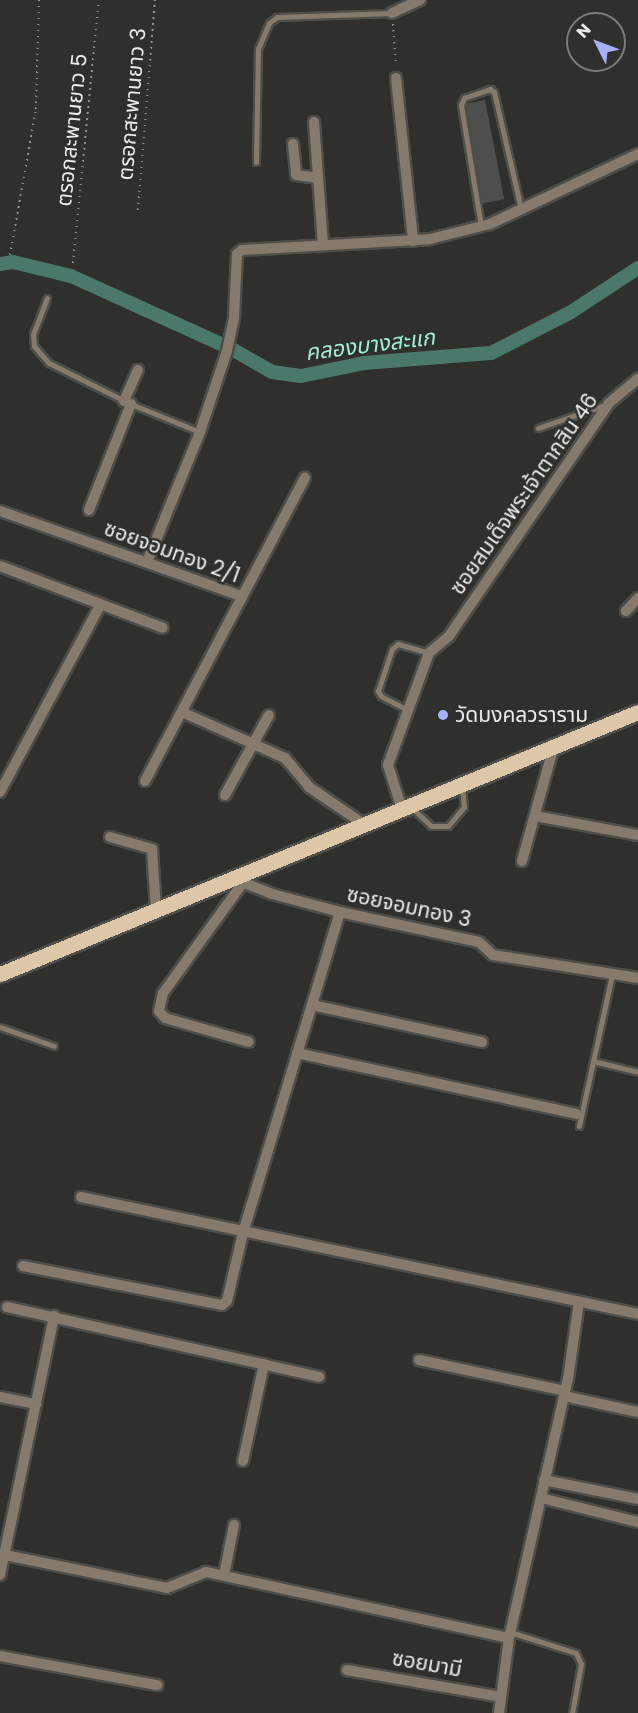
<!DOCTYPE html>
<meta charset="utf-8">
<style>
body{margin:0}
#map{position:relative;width:638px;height:1713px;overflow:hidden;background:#2f2f2b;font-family:Poppins,"Noto Sans Thai",sans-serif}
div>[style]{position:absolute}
.canal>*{height:14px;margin:-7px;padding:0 7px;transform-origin:7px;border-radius:7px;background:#4a786b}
.building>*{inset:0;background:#4c4f4b;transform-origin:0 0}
.path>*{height:2px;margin-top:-1px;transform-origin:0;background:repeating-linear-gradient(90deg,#959591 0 1.5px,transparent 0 6px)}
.roads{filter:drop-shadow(2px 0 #4d4d49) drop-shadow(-2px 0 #4d4d49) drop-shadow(0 2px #4d4d49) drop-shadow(0 -2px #4d4d49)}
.lane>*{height:5px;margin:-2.5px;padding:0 2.5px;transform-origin:2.5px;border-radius:2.5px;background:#867a6d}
.street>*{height:10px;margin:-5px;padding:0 5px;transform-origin:5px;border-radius:5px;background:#867a6d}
.primary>*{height:15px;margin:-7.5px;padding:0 7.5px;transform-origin:7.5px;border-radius:7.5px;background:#dec6a9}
.dots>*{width:16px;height:16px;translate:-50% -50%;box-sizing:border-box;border:3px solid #2f2f2b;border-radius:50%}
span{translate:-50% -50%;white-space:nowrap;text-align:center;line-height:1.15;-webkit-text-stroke:5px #2f2f2b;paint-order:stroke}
.street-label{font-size:21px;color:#ecece9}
.poi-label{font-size:21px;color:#ecece9}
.left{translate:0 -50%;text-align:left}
.water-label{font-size:22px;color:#a0f0d8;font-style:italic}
.north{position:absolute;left:566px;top:12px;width:60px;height:60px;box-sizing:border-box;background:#2f2f2b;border:2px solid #7b7b77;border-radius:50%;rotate:312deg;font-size:16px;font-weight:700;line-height:24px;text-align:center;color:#ecece9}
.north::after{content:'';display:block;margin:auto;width:21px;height:27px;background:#a5b1fc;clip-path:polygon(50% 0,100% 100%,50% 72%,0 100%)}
</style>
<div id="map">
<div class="canal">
<div style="left:0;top:264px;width:13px;rotate:-9deg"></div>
<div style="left:13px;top:262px;width:60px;rotate:13.6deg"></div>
<div style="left:71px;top:276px;width:177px;rotate:24.4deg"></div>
<div style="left:232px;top:349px;width:46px;rotate:29.9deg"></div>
<div style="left:272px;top:372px;width:29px;rotate:8deg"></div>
<div style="left:301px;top:376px;width:64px;rotate:-11.7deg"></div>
<div style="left:364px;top:363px;width:127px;rotate:-4.5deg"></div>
<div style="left:491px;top:353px;width:90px;rotate:-27.1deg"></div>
<div style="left:571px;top:312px;width:80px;rotate:-33.3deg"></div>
</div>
<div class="building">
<div style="left:485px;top:100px;width:101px;height:23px;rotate:79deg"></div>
</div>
<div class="path">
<div style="left:393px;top:24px;width:42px;rotate:85.9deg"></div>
<div style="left:138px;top:210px;width:211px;rotate:-85.4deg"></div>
<div style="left:10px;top:255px;width:148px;rotate:-79.9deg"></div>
<div style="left:36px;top:109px;width:109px;rotate:-88.4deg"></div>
<div style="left:73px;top:263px;width:264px;rotate:-84.4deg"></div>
</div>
<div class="roads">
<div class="lane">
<div style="left:256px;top:162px;width:113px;rotate:-89deg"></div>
<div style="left:258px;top:49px;width:28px;rotate:-67deg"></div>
<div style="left:269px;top:23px;width:10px;rotate:-37deg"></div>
<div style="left:277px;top:17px;width:115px;rotate:-2deg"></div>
<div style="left:481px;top:226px;width:123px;rotate:-99.4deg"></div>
<div style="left:461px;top:105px;width:8px;rotate:-67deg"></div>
<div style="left:464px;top:98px;width:28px;rotate:-19deg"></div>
<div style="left:490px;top:89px;width:5px;rotate:37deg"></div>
<div style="left:494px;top:92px;width:120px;rotate:77deg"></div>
<div style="left:47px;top:298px;width:39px;rotate:111deg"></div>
<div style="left:33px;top:334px;width:12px;rotate:85deg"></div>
<div style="left:34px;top:346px;width:23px;rotate:49deg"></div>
<div style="left:49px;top:363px;width:92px;rotate:26.6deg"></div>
<div style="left:131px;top:404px;width:74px;rotate:22.1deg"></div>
<div style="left:538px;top:428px;width:71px;rotate:-18.9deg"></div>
<div style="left:408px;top:710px;width:30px;rotate:-153deg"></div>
<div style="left:381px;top:696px;width:6px;rotate:-121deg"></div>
<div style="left:378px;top:691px;width:44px;rotate:-71.6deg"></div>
<div style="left:392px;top:649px;width:8px;rotate:-40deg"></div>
<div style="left:398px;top:644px;width:32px;rotate:16deg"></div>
<div style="left:412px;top:808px;width:26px;rotate:43deg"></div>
<div style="left:431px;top:826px;width:17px"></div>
<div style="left:448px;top:826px;width:25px;rotate:-50deg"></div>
<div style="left:464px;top:807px;width:20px;rotate:-96deg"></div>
<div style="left:0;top:1027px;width:57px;rotate:19.4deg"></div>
<div style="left:593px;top:1061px;width:46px;rotate:13.7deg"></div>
<div style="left:579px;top:1126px;width:155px;rotate:-77.7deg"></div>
<div style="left:510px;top:1632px;width:69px;rotate:17.7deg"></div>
<div style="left:576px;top:1653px;width:12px;rotate:66deg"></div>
<div style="left:581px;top:1664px;width:50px;rotate:100.4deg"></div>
</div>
<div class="street">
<div style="left:392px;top:13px;width:31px;rotate:-25deg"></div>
<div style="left:396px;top:78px;width:164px;rotate:84deg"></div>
<div style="left:314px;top:122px;width:123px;rotate:85.8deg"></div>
<div style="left:293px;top:144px;width:31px;rotate:84deg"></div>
<div style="left:296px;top:175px;width:22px;rotate:8deg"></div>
<div style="left:124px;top:401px;width:34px;rotate:-66deg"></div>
<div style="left:89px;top:510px;width:114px;rotate:-68.4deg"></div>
<div style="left:0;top:511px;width:256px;rotate:19.4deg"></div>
<div style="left:147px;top:562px;width:140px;rotate:-67.8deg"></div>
<div style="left:200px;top:432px;width:85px;rotate:-71.6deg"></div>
<div style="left:227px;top:351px;width:35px;rotate:-78deg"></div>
<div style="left:234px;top:317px;width:63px;rotate:-87.3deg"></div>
<div style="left:237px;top:254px;width:6px;rotate:-39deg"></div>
<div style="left:242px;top:250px;width:188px;rotate:-3.3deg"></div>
<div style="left:430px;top:239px;width:62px;rotate:-14deg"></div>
<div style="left:490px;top:224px;width:164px;rotate:-25.3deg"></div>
<div style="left:0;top:566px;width:174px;rotate:20.8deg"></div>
<div style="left:626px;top:611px;width:18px;rotate:-47deg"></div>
<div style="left:182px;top:712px;width:113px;rotate:24.1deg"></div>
<div style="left:285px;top:758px;width:38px;rotate:50deg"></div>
<div style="left:309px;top:787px;width:68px;rotate:34.2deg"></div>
<div style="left:145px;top:781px;width:343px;rotate:-62.2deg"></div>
<div style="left:0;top:792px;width:213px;rotate:-61.8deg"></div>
<div style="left:225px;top:795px;width:91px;rotate:-61.2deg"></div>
<div style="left:402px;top:809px;width:46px;rotate:-107.7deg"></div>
<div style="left:388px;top:765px;width:119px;rotate:-69.9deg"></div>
<div style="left:429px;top:653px;width:26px;rotate:-40deg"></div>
<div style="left:449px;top:636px;width:283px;rotate:-55.5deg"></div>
<div style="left:609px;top:403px;width:38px;rotate:-40deg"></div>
<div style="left:535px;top:816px;width:105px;rotate:10.5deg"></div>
<div style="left:110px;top:837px;width:44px;rotate:15.9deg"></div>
<div style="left:152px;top:849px;width:61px;rotate:86.2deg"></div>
<div style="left:522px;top:861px;width:119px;rotate:-74.5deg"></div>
<div style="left:232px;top:878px;width:43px;rotate:21.8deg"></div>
<div style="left:272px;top:894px;width:70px;rotate:14.8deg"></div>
<div style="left:340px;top:912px;width:142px;rotate:12.2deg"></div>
<div style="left:479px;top:942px;width:19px;rotate:43deg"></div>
<div style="left:493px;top:955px;width:147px;rotate:9deg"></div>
<div style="left:242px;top:884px;width:135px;rotate:125.9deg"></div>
<div style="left:163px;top:993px;width:18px;rotate:103deg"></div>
<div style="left:159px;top:1011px;width:9px;rotate:49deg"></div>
<div style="left:165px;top:1018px;width:87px;rotate:15.9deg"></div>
<div style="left:312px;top:1005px;width:174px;rotate:12.3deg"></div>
<div style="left:297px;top:1053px;width:286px;rotate:12.3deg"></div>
<div style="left:81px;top:1197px;width:569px;rotate:11.86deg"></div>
<div style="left:23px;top:1266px;width:203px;rotate:11.1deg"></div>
<div style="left:222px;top:1305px;width:6px;rotate:-39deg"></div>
<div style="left:227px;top:1301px;width:70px;rotate:-76.8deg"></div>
<div style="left:243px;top:1233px;width:335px;rotate:-73.2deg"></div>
<div style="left:7px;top:1307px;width:320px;rotate:12.6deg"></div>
<div style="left:419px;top:1360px;width:149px;rotate:12deg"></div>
<div style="left:564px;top:1396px;width:76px;rotate:12.2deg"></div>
<div style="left:0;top:1397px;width:37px;rotate:11deg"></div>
<div style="left:243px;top:1461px;width:99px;rotate:-77.8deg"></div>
<div style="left:544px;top:1480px;width:96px;rotate:11.4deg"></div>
<div style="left:541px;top:1498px;width:100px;rotate:13.9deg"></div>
<div style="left:0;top:1554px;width:170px;rotate:11.5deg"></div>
<div style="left:167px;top:1588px;width:42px;rotate:-22.3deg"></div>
<div style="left:206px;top:1572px;width:310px;rotate:12.3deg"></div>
<div style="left:0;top:1575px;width:265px;rotate:-78.2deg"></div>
<div style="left:224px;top:1575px;width:51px;rotate:-78.7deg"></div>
<div style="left:0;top:1656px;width:160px;rotate:10.5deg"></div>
<div style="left:347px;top:1670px;width:156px;rotate:9.9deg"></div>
<div style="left:499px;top:1713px;width:76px;rotate:-82.4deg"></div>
<div style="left:509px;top:1638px;width:266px;rotate:-77.2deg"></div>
<div style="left:568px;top:1379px;width:78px;rotate:-81.9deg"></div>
</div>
<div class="primary">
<div style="left:0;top:974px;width:690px;rotate:-22.33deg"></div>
</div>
</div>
<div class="dots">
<div style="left:443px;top:715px;background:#a5b1fc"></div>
</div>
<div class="street-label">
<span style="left:132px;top:104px;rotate:-85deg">ตรอกสะพานยาว 3</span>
<span style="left:72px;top:130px;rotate:-84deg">ตรอกสะพานยาว 5</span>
<span style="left:524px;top:494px;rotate:-55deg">ซอยสมเด็จพระเจ้าตากสิน 46</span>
<span style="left:172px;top:552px;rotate:20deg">ซอยจอมทอง 2/1</span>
<span style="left:409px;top:907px;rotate:12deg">ซอยจอมทอง 3</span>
<span style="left:427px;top:1664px;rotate:10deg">ซอยมามี</span>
</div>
<div class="poi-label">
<span class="left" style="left:455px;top:715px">วัดมงคลวราราม</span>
</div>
<div class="water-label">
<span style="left:370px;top:345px;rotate:-7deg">คลองบางสะแก</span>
</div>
<div class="north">N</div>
</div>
